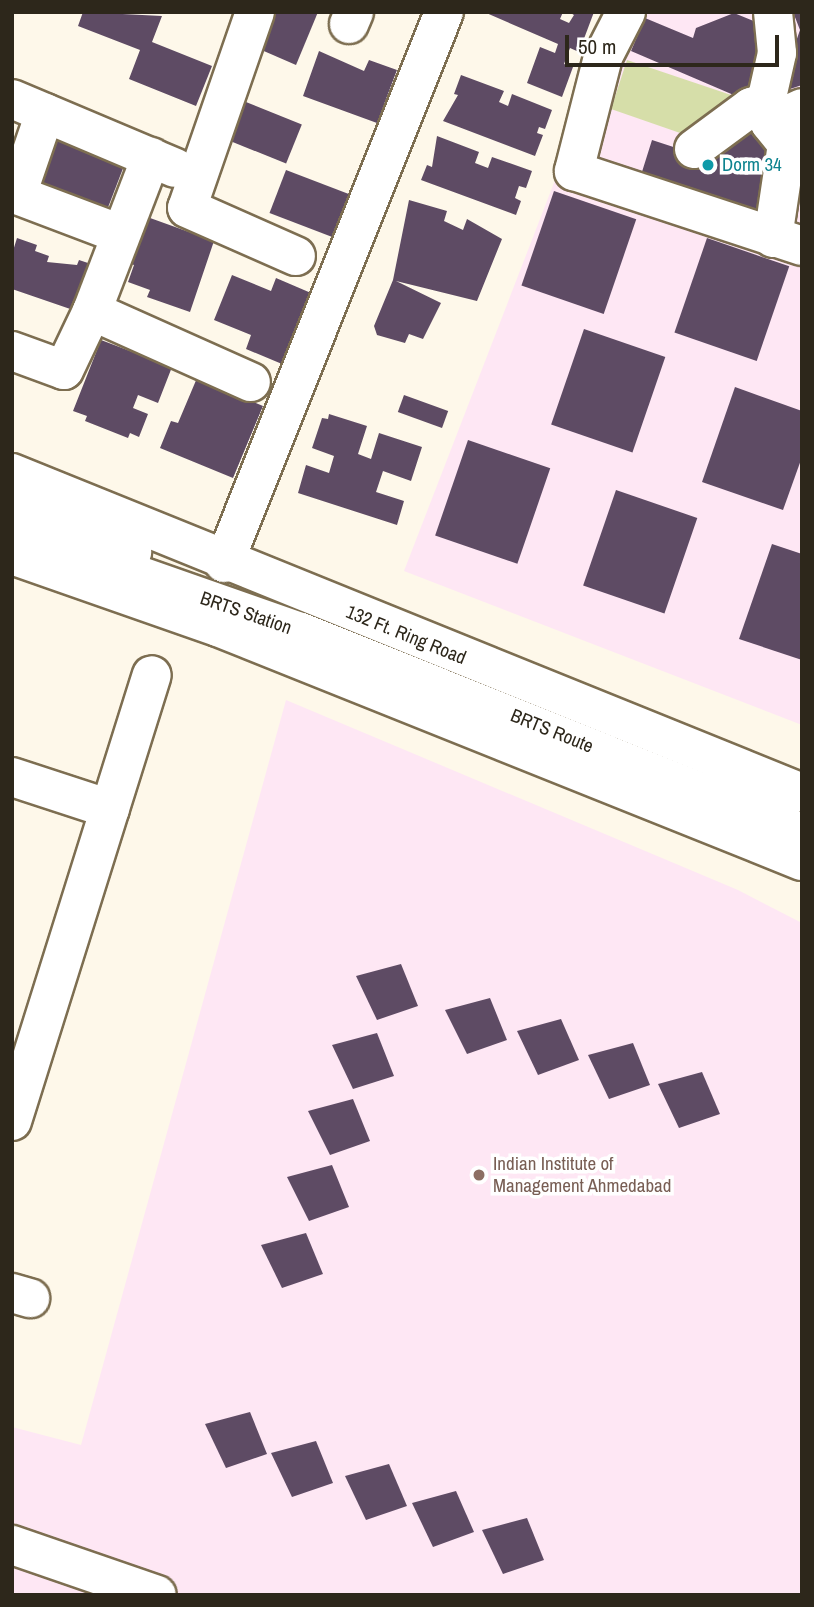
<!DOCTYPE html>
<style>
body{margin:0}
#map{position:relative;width:814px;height:1607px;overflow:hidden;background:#fef8ea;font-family:"Archivo Narrow",sans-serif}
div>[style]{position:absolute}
.education>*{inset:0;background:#fee7f4}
.green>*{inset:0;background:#d6dea9}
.building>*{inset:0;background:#5e4b64;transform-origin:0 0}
.roads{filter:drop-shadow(2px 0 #7d6e51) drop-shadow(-2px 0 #7d6e51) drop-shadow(0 2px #7d6e51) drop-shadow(0 -2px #7d6e51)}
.minor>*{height:38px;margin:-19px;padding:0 19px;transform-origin:19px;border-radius:19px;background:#fff}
.major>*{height:38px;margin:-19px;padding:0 19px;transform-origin:19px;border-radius:19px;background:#fff}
.dots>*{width:19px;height:19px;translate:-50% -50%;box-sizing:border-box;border:4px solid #fff;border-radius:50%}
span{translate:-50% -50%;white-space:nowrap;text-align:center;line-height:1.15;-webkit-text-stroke:7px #fff;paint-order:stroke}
.culture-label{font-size:19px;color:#0d838f}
.left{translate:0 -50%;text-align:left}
.street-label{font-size:19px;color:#2d271b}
.education-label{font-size:19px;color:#785e54}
.frame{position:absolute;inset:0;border:14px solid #2d271b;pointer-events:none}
.scale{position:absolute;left:565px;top:35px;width:214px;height:32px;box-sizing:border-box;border:4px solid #2d271b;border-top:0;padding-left:9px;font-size:21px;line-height:24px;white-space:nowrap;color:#2d271b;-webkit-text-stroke:5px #fff;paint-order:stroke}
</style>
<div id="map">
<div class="education">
<div style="clip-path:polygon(620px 12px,802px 12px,802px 725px,404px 571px)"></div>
<div style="clip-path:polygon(286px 700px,738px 890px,802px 923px,802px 1595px,12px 1595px,12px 1427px,81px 1445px)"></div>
</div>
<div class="green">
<div style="clip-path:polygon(627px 60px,743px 99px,683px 134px,611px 109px)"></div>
</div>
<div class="building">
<div style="clip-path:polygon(83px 12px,162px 16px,152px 42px,212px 66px,196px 106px,129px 79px,140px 50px,78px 26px)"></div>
<div style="clip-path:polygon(264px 12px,318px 12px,296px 65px,250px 45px)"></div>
<div style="clip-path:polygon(484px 12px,563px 12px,560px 19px,569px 23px,574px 15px,569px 12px,594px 12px,579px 52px,570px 48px,564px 64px,573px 67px,562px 97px,527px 83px,540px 47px,555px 53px,558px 44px)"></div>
<div style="clip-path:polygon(793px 12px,802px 12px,802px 85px,778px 93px,800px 30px)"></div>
<div style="clip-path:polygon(734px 13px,773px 29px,743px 99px,631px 51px,645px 18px,693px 38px,696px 28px)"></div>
<div style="clip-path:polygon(319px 51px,364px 71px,369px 60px,397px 70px,377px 123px,303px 96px)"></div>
<div style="clip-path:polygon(461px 75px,504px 91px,499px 102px,508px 106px,512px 94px,552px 110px,545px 129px,539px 127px,537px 133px,543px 135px,535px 156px,443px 121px,458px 95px,454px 94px)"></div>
<div style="left:236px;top:98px;width:71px;height:42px;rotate:22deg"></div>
<div style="clip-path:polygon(739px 126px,780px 138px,758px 211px,641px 175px,652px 140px,701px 156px)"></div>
<div style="left:53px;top:136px;width:77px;height:49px;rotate:21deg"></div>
<div style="clip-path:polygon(437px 136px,479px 152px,475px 163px,488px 168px,492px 157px,532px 171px,526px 188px,519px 186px,515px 198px,521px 201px,516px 215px,421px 180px,427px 165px,432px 167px)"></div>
<div style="left:286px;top:170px;width:77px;height:46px;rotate:21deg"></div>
<div style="left:554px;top:191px;width:87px;height:100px;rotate:19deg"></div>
<div style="clip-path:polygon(409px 200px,447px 211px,444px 221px,463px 230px,467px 219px,502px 239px,477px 301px,396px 281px,441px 303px,423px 339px,409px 334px,405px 343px,377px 335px,374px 326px,393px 280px)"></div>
<div style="clip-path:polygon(139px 214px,214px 241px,190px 312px,147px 297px,150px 290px,128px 282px,134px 265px,123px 261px)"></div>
<div style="clip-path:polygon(17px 238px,37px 245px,35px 251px,49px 256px,47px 262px,77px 265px,79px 260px,94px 265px,79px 312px,12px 289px,12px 254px)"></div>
<div style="left:707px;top:238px;width:87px;height:100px;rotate:19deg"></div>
<div style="clip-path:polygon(232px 275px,271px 291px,276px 278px,311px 293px,282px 364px,246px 349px,251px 335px,214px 320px)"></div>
<div style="left:584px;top:329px;width:86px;height:101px;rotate:19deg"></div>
<div style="clip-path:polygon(101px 340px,172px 367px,158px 403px,138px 395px,133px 408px,148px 414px,139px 437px,130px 433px,128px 438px,85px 421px,87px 416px,73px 411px)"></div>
<div style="clip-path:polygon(197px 378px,263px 406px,233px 478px,160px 448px,171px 421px,178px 423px)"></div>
<div style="clip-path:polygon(735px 387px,802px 411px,802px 457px,783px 510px,702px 482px)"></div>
<div style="left:404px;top:395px;width:47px;height:18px;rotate:20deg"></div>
<div style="clip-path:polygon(329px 414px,367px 426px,358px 454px,371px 459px,379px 433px,422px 447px,411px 481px,383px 471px,376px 492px,404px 501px,397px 525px,298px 493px,306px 465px,329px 473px,334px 456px,312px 448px,322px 418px,328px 419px)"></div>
<div style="left:468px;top:440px;width:87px;height:101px;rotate:19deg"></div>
<div style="left:616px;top:490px;width:86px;height:101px;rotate:19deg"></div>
<div style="clip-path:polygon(772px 544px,802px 554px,802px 660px,739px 639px)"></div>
<div style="clip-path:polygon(401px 964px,418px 1006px,377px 1020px,356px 976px)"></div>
<div style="clip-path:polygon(490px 998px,507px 1040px,467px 1054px,445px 1010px)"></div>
<div style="clip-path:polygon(561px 1019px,579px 1060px,538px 1075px,517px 1031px)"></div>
<div style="clip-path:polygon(377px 1033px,394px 1076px,353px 1089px,332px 1045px)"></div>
<div style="clip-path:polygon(633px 1043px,650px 1085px,609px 1099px,588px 1055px)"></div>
<div style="clip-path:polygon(702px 1072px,720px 1114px,679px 1128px,658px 1084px)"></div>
<div style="clip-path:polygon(353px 1099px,370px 1141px,330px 1155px,308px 1111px)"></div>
<div style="clip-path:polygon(332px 1165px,349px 1207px,309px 1221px,287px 1177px)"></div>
<div style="clip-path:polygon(306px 1233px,323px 1274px,282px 1288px,261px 1245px)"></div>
<div style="clip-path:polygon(250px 1412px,267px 1454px,226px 1468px,205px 1424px)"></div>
<div style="clip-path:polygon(316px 1441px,333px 1483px,292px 1497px,271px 1453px)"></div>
<div style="clip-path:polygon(389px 1464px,407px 1506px,366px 1520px,345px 1476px)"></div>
<div style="clip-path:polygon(456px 1491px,474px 1532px,433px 1547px,412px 1503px)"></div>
<div style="clip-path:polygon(527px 1518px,544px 1560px,503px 1574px,482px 1530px)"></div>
</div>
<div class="roads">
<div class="minor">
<div style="left:255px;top:12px;width:207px;rotate:109.1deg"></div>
<div style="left:187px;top:208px;width:119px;rotate:23.8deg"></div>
<div style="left:626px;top:12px;width:51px;rotate:117.1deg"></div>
<div style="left:603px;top:57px;width:118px;rotate:104.3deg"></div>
<div style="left:574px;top:171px;width:240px;rotate:18.2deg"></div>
<div style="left:773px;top:12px;width:41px;rotate:84.4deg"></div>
<div style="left:777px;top:53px;width:50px;rotate:102.7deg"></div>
<div style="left:766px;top:102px;width:21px;rotate:79deg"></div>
<div style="left:770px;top:123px;width:27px;rotate:51deg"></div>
<div style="left:787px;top:144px;width:95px;rotate:98.5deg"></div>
<div style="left:349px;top:24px;width:13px;rotate:-67deg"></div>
<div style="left:12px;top:99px;width:177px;rotate:22.9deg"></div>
<div style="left:45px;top:113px;width:87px;rotate:108.9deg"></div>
<div style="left:17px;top:195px;width:110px;rotate:20.7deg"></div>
<div style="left:770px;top:123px;width:35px;rotate:-25deg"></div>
<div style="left:694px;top:149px;width:71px;rotate:-36.4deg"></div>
<div style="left:751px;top:107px;width:16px;rotate:-18deg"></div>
<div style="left:92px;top:311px;width:174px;rotate:24.1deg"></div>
<div style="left:12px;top:351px;width:55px;rotate:20.1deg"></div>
<div style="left:64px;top:370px;width:65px;rotate:-64.6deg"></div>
<div style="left:92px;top:311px;width:165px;rotate:-69deg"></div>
<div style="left:12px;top:500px;width:131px;rotate:23.4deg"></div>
<div style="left:12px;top:531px;width:306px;rotate:19.3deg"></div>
<div style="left:301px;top:632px;width:540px;rotate:21.86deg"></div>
<div style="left:224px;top:563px;width:593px;rotate:-68.23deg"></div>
<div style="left:12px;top:777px;width:103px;rotate:18.1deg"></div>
<div style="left:12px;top:1121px;width:467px;rotate:-72.6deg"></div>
<div style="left:12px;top:1293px;width:19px;rotate:16deg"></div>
<div style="left:12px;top:1545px;width:153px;rotate:19deg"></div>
</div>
<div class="major">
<div style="left:12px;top:473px;width:852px;rotate:22.05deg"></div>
<div style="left:12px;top:555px;width:218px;rotate:19.3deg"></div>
<div style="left:218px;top:627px;width:629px;rotate:21.84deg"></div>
</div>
</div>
<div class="dots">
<div style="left:708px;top:165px;background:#0f9aa8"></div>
<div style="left:479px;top:1175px;background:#8d6e63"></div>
</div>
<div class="culture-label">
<span class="left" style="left:722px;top:165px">Dorm 34</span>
</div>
<div class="street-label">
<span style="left:246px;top:613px;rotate:19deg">BRTS Station</span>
<span style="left:406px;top:635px;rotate:22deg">132 Ft. Ring Road</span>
<span style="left:552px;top:731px;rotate:22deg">BRTS Route</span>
</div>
<div class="education-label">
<span class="left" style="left:493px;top:1175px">Indian Institute of<br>Management Ahmedabad</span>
</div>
<div class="frame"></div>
<div class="scale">50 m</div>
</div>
